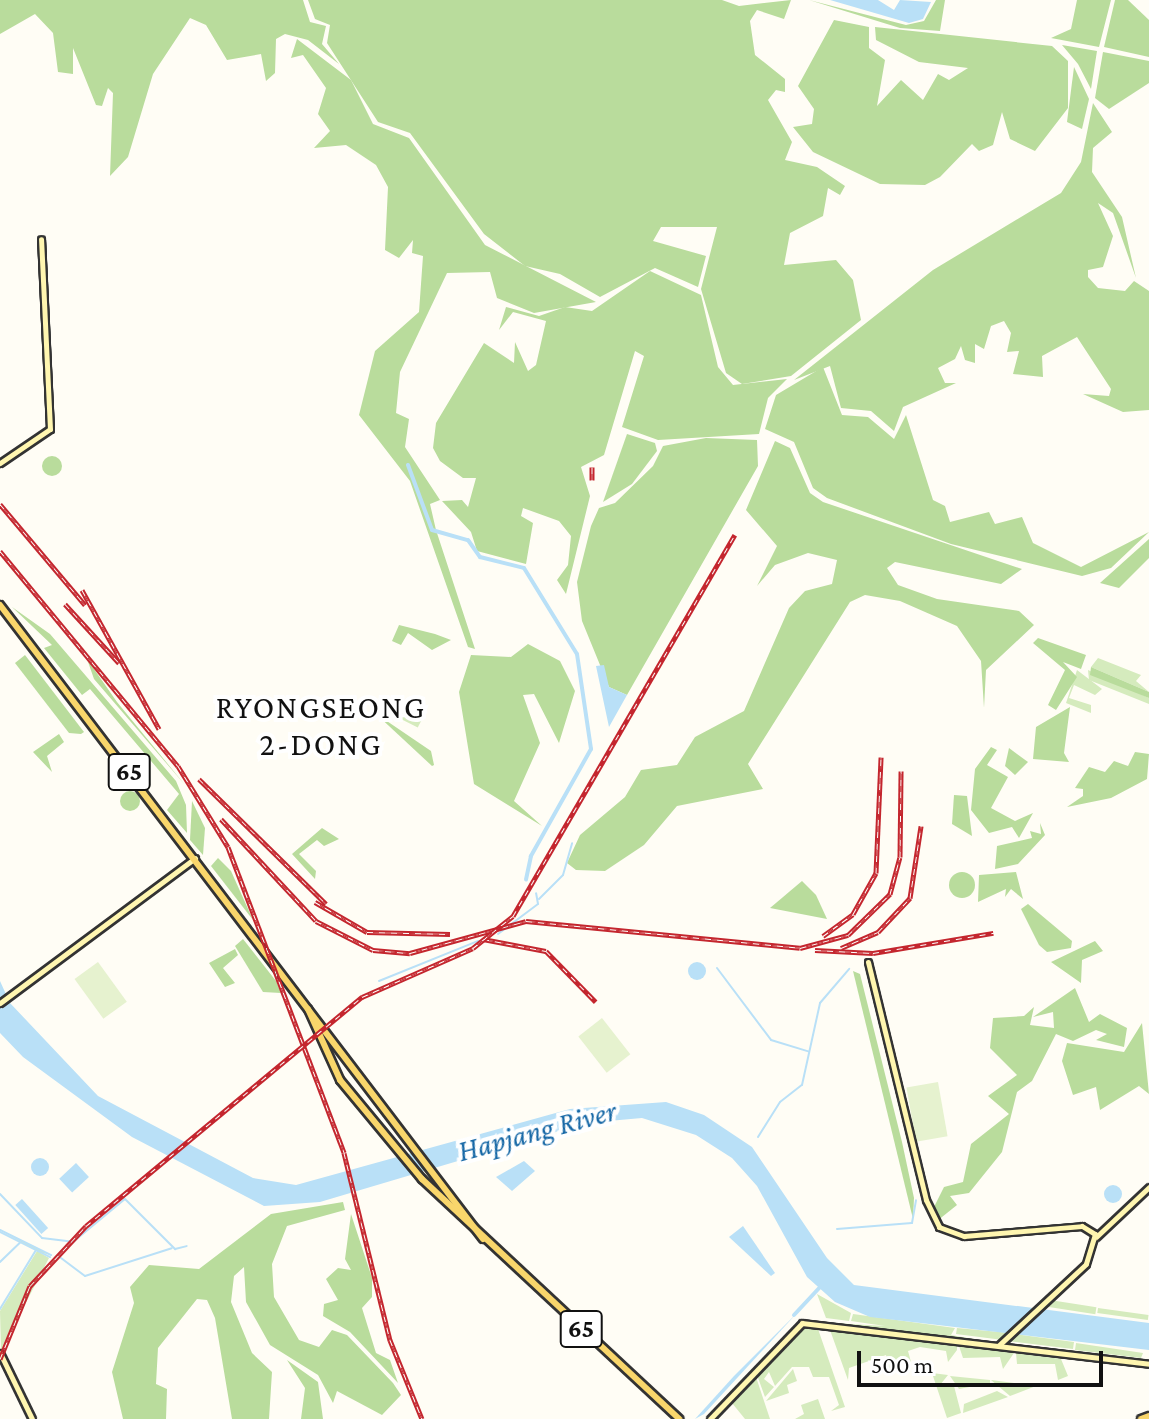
<!DOCTYPE html>
<style>
body{margin:0}
#map{position:relative;width:1149px;height:1419px;overflow:hidden;background:#fffdf5;font-family:"Crimson Pro",serif}
div>[style]{position:absolute}
.green>*{inset:0;background:#d5ebbd;transform-origin:0 0}
.forest>*{inset:0;background:#b9dc9c}
.round{border-radius:50%}
.pitch>*{inset:0;background:#e6f2cf;transform-origin:0 0}
.water>*{inset:0;background:#b9e0f7;transform-origin:0 0}
.stream>*{height:2px;margin:-1px;padding:0 1px;transform-origin:1px;border-radius:1px;background:#b9e0f7}
.canal>*{height:4px;margin:-2px;padding:0 2px;transform-origin:2px;border-radius:2px;background:#b9e0f7}
.roads{filter:drop-shadow(2px 0 #333) drop-shadow(-2px 0 #333) drop-shadow(0 2px #333) drop-shadow(0 -2px #333)}
.secondary>*{height:5px;margin:-2.5px;padding:0 2.5px;transform-origin:2.5px;border-radius:2.5px;background:#fff6b0}
.primary>*{height:6px;margin:-3px;padding:0 3px;transform-origin:3px;border-radius:3px;background:#f9d66b}
.rail>*{height:5px;margin-top:-2.5px;transform-origin:0;background:repeating-linear-gradient(90deg,#fff 0 6px,#c4262e 0 12px);box-sizing:border-box;border-block:2px solid #c4262e}
span{translate:-50% -50%;white-space:nowrap;text-align:center;line-height:1.15;-webkit-text-stroke:8px #fff;paint-order:stroke}
.shield-label span{padding:2px 6px;background:#fff;border:2px solid;border-radius:6px;-webkit-text-stroke-width:0}
.shield-label{font-size:26px;color:#111;font-weight:700}
.water-label{font-size:30px;color:#1768a6;font-style:italic}
.quarter-label{font-size:32px;color:#111;letter-spacing:2px}
.scale{position:absolute;left:857px;top:1351px;width:246px;height:36px;box-sizing:border-box;border:4px solid #111;border-top:0;padding-left:10px;font-size:24px;line-height:28px;white-space:nowrap;color:#111;-webkit-text-stroke:6px #fff;paint-order:stroke}
</style>
<div id="map">
<div class="green">
<div style="clip-path:polygon(1098px 658px,1141px 675px,1136px 681px,1149px 692px,1091px 667px)"></div>
<div style="clip-path:polygon(1077px 670px,1102px 689px,1095px 695px,1074px 685px,1069px 698px,1091px 705px,1091px 713px,1066px 703px)"></div>
<div style="clip-path:polygon(1088px 670px,1149px 698px,1149px 704px,1089px 680px)"></div>
<div style="left:392px;top:701px;width:35px;height:12px;rotate:27deg"></div>
<div style="clip-path:polygon(0 1230px,51px 1255px,39px 1252px,49px 1258px,1px 1351px,0 1311px,37px 1251px)"></div>
<div style="clip-path:polygon(817px 1294px,851px 1313px,849px 1321px,826px 1318px)"></div>
<div style="left:1050px;top:1300px;width:47px;height:7px;rotate:9deg"></div>
<div style="left:1098px;top:1308px;width:51px;height:5px;rotate:8deg"></div>
<div style="clip-path:polygon(853px 1314px,955px 1328px,951px 1335px,996px 1343px,832px 1323px,885px 1326px,851px 1321px)"></div>
<div style="clip-path:polygon(803px 1328px,818px 1329px,845px 1407px,831px 1411px,839px 1405px,829px 1377px,813px 1377px,809px 1367px,792px 1367px,775px 1386px,769px 1372px,764px 1379px,774px 1387px,765px 1397px,757px 1375px)"></div>
<div style="clip-path:polygon(957px 1328px,1010px 1333px,1003px 1340px,956px 1334px)"></div>
<div style="clip-path:polygon(830px 1330px,957px 1346px,957px 1350px,948px 1362px,946px 1351px,920px 1347px,908px 1351px,911px 1362px,901px 1356px,889px 1369px,886px 1355px,849px 1368px,848px 1380px)"></div>
<div style="clip-path:polygon(1014px 1334px,1074px 1342px,1073px 1349px,1007px 1341px)"></div>
<div style="clip-path:polygon(1076px 1343px,1143px 1353px,1141px 1358px,1075px 1350px)"></div>
<div style="clip-path:polygon(959px 1346px,1014px 1353px,1003px 1369px,1000px 1357px,963px 1358px)"></div>
<div style="clip-path:polygon(1016px 1353px,1061px 1359px,1068px 1376px,1058px 1380px,1055px 1364px,1017px 1364px)"></div>
<div style="clip-path:polygon(793px 1369px,797px 1381px,787px 1385px,789px 1393px,766px 1401px)"></div>
<div style="clip-path:polygon(932px 1373px,948px 1375px,940px 1385px,954px 1386px,961px 1413px,947px 1418px)"></div>
<div style="clip-path:polygon(950px 1376px,990px 1380px,990px 1383px,959px 1389px)"></div>
<div style="clip-path:polygon(756px 1377px,770px 1419px,745px 1419px,732px 1403px)"></div>
<div style="clip-path:polygon(991px 1380px,1036px 1386px,1010px 1396px)"></div>
<div style="clip-path:polygon(997px 1391px,1008px 1397px,963px 1413px,964px 1404px)"></div>
<div style="clip-path:polygon(818px 1399px,825px 1419px,795px 1419px,804px 1414px,801px 1405px)"></div>
</div>
<div class="forest">
<div style="clip-path:polygon(0 0,303px 0,310px 22px,326px 26px,322px 44px,339px 64px,308px 40px,285px 34px,276px 39px,275px 73px,266px 81px,261px 54px,227px 60px,206px 25px,190px 18px,153px 74px,128px 157px,110px 176px,113px 93px,108px 88px,102px 106px,96px 105px,73px 48px,73px 74px,58px 72px,53px 33px,35px 14px,0 34px)"></div>
<div style="clip-path:polygon(308px 0,722px 0,739px 6px,791px 0,784px 19px,757px 10px,750px 21px,755px 55px,785px 79px,785px 92px,776px 90px,768px 100px,792px 142px,785px 160px,817px 167px,845px 186px,840px 195px,828px 188px,823px 216px,790px 233px,784px 265px,836px 260px,853px 280px,861px 320px,791px 376px,742px 384px,726px 373px,701px 289px,717px 227px,661px 227px,653px 241px,706px 256px,698px 287px,655px 268px,600px 297px,560px 274px,525px 266px,484px 234px,410px 133px,378px 122px,327px 43px,330px 25px,315px 19px)"></div>
<div style="clip-path:polygon(809px 0,906px 25px,924px 21px,936px 0,945px 0,940px 31px,900px 28px)"></div>
<div style="clip-path:polygon(1077px 0,1111px 0,1099px 47px,1051px 38px,1071px 29px)"></div>
<div style="clip-path:polygon(1115px 0,1128px 0,1149px 20px,1149px 57px,1104px 47px)"></div>
<div style="clip-path:polygon(834px 20px,869px 27px,869px 48px,885px 60px,877px 106px,901px 80px,923px 100px,938px 74px,949px 80px,968px 68px,919px 62px,876px 40px,875px 27px,1052px 46px,1068px 61px,1068px 108px,1035px 151px,1010px 139px,1002px 112px,993px 145px,979px 151px,972px 144px,940px 177px,925px 185px,880px 184px,813px 152px,793px 127px,812px 124px,814px 109px,798px 86px)"></div>
<div style="clip-path:polygon(297px 39px,351px 80px,373px 124px,409px 138px,485px 245px,596px 302px,534px 313px,497px 298px,490px 272px,447px 273px,400px 372px,396px 413px,409px 419px,405px 447px,440px 500px,430px 504px,436px 530px,475px 649px,468px 647px,410px 481px,359px 415px,375px 351px,419px 312px,423px 256px,412px 253px,413px 240px,399px 258px,385px 250px,388px 187px,376px 165px,346px 145px,314px 148px,330px 131px,318px 114px,326px 88px,303px 55px,291px 58px)"></div>
<div style="clip-path:polygon(1062px 45px,1097px 51px,1091px 89px,1078px 64px)"></div>
<div style="clip-path:polygon(1103px 52px,1149px 61px,1149px 83px,1109px 109px,1095px 98px)"></div>
<div style="clip-path:polygon(1074px 67px,1089px 99px,1082px 129px,1067px 122px)"></div>
<div style="clip-path:polygon(1093px 103px,1112px 132px,1093px 148px,1092px 172px,1122px 217px,1136px 278px,1113px 213px,1098px 203px,1113px 236px,1103px 267px,1088px 270px,1088px 277px,1098px 288px,1125px 291px,1134px 281px,1149px 291px,1149px 410px,1123px 412px,1083px 394px,1109px 396px,1111px 389px,1077px 337px,1042px 356px,1043px 377px,1013px 374px,1019px 351px,1007px 352px,1011px 333px,1004px 321px,991px 326px,984px 349px,975px 344px,975px 363px,965px 360px,961px 346px,955px 359px,938px 368px,945px 383px,956px 383px,903px 407px,894px 431px,871px 411px,841px 408px,830px 366px,794px 380px,933px 270px,1061px 193px,1081px 162px)"></div>
<div style="clip-path:polygon(650px 271px,701px 295px,718px 367px,733px 385px,787px 379px,768px 398px,759px 434px,658px 440px,622px 427px,644px 356px,635px 351px,604px 455px,581px 467px,590px 496px,566px 594px,557px 580px,568px 565px,571px 536px,559px 521px,523px 508px,521px 516px,533px 523px,526px 564px,477px 551px,471px 532px,442px 501px,462px 500px,468px 507px,476px 478px,463px 478px,440px 461px,433px 448px,436px 423px,484px 343px,514px 363px,515px 342px,528px 371px,536px 365px,546px 321px,513px 312px,499px 330px,506px 307px,539px 316px,565px 307px,592px 311px)"></div>
<div style="clip-path:polygon(823px 367px,842px 415px,868px 417px,894px 439px,906px 415px,933px 500px,945px 506px,950px 522px,989px 512px,995px 524px,1022px 517px,1033px 543px,1081px 567px,1149px 532px,1111px 568px,1082px 576px,951px 544px,827px 498px,813px 488px,794px 442px,765px 429px,776px 395px)"></div>
<div style="clip-path:polygon(627px 434px,655px 443px,657px 451px,632px 484px,603px 502px)"></div>
<div style="clip-path:polygon(706px 438px,757px 440px,758px 466px,627px 695px,609px 687px,582px 621px,577px 582px,591px 526px,599px 508px,615px 503px,653px 466px,663px 446px)"></div>
<div style="clip-path:polygon(775px 441px,790px 448px,810px 493px,823px 502px,1022px 569px,1001px 584px,895px 562px,887px 568px,898px 585px,937px 599px,1019px 611px,1034px 625px,986px 670px,984px 708px,981px 661px,957px 626px,900px 601px,865px 595px,850px 602px,748px 764px,763px 789px,677px 806px,644px 845px,605px 871px,576px 870px,567px 863px,580px 835px,625px 797px,641px 770px,677px 765px,695px 737px,744px 711px,789px 608px,805px 591px,832px 584px,837px 560px,808px 553px,775px 565px,757px 586px,777px 546px,746px 510px)"></div>
<div class="round" style="left:42px;top:456px;width:20px;height:20px"></div>
<div style="clip-path:polygon(1149px 539px,1149px 558px,1119px 588px,1100px 583px)"></div>
<div style="clip-path:polygon(12px 607px,50px 634px,176px 781px,186px 805px,187px 833px,167px 810px,179px 794px,90px 689px,82px 695px,44px 648px,52px 645px)"></div>
<div style="clip-path:polygon(399px 625px,435px 634px,451px 640px,432px 650px,408px 633px,401px 645px,392px 641px)"></div>
<div style="clip-path:polygon(1038px 638px,1086px 655px,1081px 669px,1063px 662px,1077px 677px,1056px 710px,1048px 705px,1065px 670px,1033px 643px)"></div>
<div style="clip-path:polygon(528px 644px,560px 661px,575px 691px,559px 743px,534px 694px,523px 695px,540px 743px,514px 801px,542px 826px,474px 784px,459px 692px,471px 655px,511px 657px)"></div>
<div style="clip-path:polygon(25px 655px,84px 732px,81px 734px,69px 733px,15px 663px)"></div>
<div style="clip-path:polygon(87px 659px,117px 702px,185px 785px,94px 679px)"></div>
<div style="clip-path:polygon(1091px 667px,1149px 692px,1149px 698px,1090px 675px)"></div>
<div style="clip-path:polygon(1070px 707px,1064px 753px,1069px 762px,1033px 759px,1036px 727px)"></div>
<div style="clip-path:polygon(375px 713px,431px 751px,434px 765px,432px 766px)"></div>
<div style="clip-path:polygon(59px 734px,64px 742px,47px 756px,52px 772px,33px 752px)"></div>
<div style="clip-path:polygon(991px 747px,997px 750px,987px 765px,1008px 777px,991px 808px,1015px 821px,1033px 813px,1019px 838px,1012px 827px,989px 833px,971px 810px,975px 769px)"></div>
<div style="clip-path:polygon(1009px 748px,1028px 762px,1015px 775px,1005px 766px)"></div>
<div style="clip-path:polygon(1135px 752px,1149px 754px,1147px 779px,1111px 798px,1067px 807px,1083px 796px,1083px 789px,1075px 788px,1089px 767px,1105px 772px,1114px 761px,1128px 766px)"></div>
<div class="round" style="left:120px;top:791px;width:20px;height:20px"></div>
<div style="clip-path:polygon(954px 795px,967px 796px,972px 836px,952px 824px)"></div>
<div style="clip-path:polygon(192px 801px,205px 828px,203px 855px,190px 840px)"></div>
<div style="clip-path:polygon(1040px 823px,1045px 835px,1018px 864px,995px 869px,997px 846px,1032px 838px,1030px 831px,1041px 834px)"></div>
<div style="clip-path:polygon(322px 828px,339px 839px,324px 846px,317px 840px,299px 854px,316px 871px,315px 879px,292px 854px)"></div>
<div style="clip-path:polygon(218px 858px,231px 871px,253px 920px,211px 866px)"></div>
<div class="round" style="left:949px;top:872px;width:26px;height:26px"></div>
<div style="clip-path:polygon(1016px 872px,1023px 899px,1011px 889px,1005px 897px,1006px 889px,978px 902px,979px 875px)"></div>
<div style="clip-path:polygon(802px 881px,816px 895px,827px 919px,770px 908px)"></div>
<div style="clip-path:polygon(1028px 904px,1072px 941px,1071px 948px,1047px 952px,1039px 945px,1021px 909px)"></div>
<div style="clip-path:polygon(243px 939px,276px 981px,281px 993px,263px 992px,235px 946px)"></div>
<div style="clip-path:polygon(1095px 941px,1103px 951px,1082px 960px,1081px 983px,1051px 962px)"></div>
<div style="clip-path:polygon(235px 949px,238px 955px,223px 968px,235px 983px,225px 987px,209px 963px)"></div>
<div style="clip-path:polygon(853px 971px,860px 974px,902px 1142px,914px 1198px,913px 1219px)"></div>
<div style="clip-path:polygon(1075px 988px,1089px 1022px,1100px 1014px,1127px 1028px,1124px 1047px,1096px 1040px,1107px 1034px,1096px 1030px,1073px 1041px,1056px 1034px,1032px 1081px,1017px 1092px,1002px 1152px,969px 1193px,950px 1196px,957px 1205px,937px 1221px,933px 1209px,944px 1187px,963px 1182px,971px 1144px,1009px 1114px,988px 1096px,1017px 1075px,990px 1048px,993px 1018px,1024px 1016px,1034px 1007px,1030px 1025px,1054px 1028px,1053px 1012px,1033px 1017px)"></div>
<div style="clip-path:polygon(1142px 1023px,1149px 1094px,1139px 1086px,1100px 1110px,1096px 1087px,1073px 1095px,1062px 1061px,1067px 1043px,1124px 1052px)"></div>
<div style="clip-path:polygon(343px 1202px,345px 1210px,287px 1226px,272px 1264px,274px 1297px,299px 1340px,319px 1347px,332px 1330px,347px 1335px,393px 1383px,401px 1395px,382px 1415px,337px 1391px,333px 1403px,318px 1375px,270px 1345px,246px 1302px,244px 1267px,234px 1276px,231px 1302px,252px 1353px,272px 1372px,269px 1419px,232px 1419px,215px 1318px,207px 1300px,197px 1299px,158px 1348px,156px 1384px,167px 1389px,166px 1419px,123px 1419px,112px 1372px,134px 1303px,130px 1287px,149px 1265px,199px 1269px,271px 1214px)"></div>
<div style="clip-path:polygon(351px 1214px,372px 1278px,372px 1297px,362px 1308px,376px 1353px,390px 1360px,398px 1383px,350px 1332px,323px 1316px,324px 1304px,338px 1300px,326px 1279px,338px 1268px,351px 1270px,345px 1259px)"></div>
<div style="clip-path:polygon(287px 1360px,318px 1382px,323px 1419px,301px 1419px,305px 1388px)"></div>
</div>
<div class="pitch">
<div style="left:98px;top:962px;width:49px;height:29px;rotate:54deg"></div>
<div style="left:602px;top:1018px;width:46px;height:30px;rotate:52deg"></div>
<div style="left:938px;top:1082px;width:55px;height:32px;rotate:80deg"></div>
</div>
<div class="water">
<div style="clip-path:polygon(830px 0,878px 0,894px 10px,900px 0,931px 2px,923px 19px,909px 23px)"></div>
<div style="clip-path:polygon(604px 665px,609px 687px,627px 695px,609px 727px,596px 666px)"></div>
<div class="round" style="left:688px;top:962px;width:18px;height:18px"></div>
<div style="clip-path:polygon(0 981px,10px 1003px,98px 1096px,253px 1178px,296px 1185px,570px 1109px,666px 1102px,704px 1115px,752px 1147px,827px 1258px,854px 1285px,1149px 1323px,1149px 1350px,870px 1317px,835px 1302px,807px 1277px,757px 1186px,732px 1158px,696px 1135px,642px 1118px,586px 1123px,320px 1202px,264px 1206px,132px 1137px,23px 1057px,0 1033px)"></div>
<div class="round" style="left:31px;top:1158px;width:18px;height:18px"></div>
<div style="clip-path:polygon(524px 1161px,535px 1171px,512px 1191px,496px 1177px)"></div>
<div style="left:76px;top:1163px;width:19px;height:23px;rotate:47deg"></div>
<div class="round" style="left:1104px;top:1185px;width:18px;height:18px"></div>
<div style="left:22px;top:1199px;width:39px;height:9px;rotate:48deg"></div>
<div style="clip-path:polygon(743px 1226px,775px 1273px,771px 1276px,729px 1237px)"></div>
<div style="clip-path:polygon(797px 1313px,704px 1414px,695px 1419px,734px 1376px)"></div>
</div>
<div class="stream">
<div style="left:539px;top:899px;width:34px;rotate:-45deg"></div>
<div style="left:563px;top:875px;width:33px;rotate:-74deg"></div>
<div style="left:498px;top:934px;width:50px;rotate:-36.9deg"></div>
<div style="left:538px;top:904px;width:11px;rotate:-100deg"></div>
<div style="left:717px;top:968px;width:90px;rotate:53.1deg"></div>
<div style="left:771px;top:1040px;width:39px;rotate:17deg"></div>
<div style="left:379px;top:981px;width:107px;rotate:-22deg"></div>
<div style="left:758px;top:1137px;width:41px;rotate:-57.8deg"></div>
<div style="left:780px;top:1102px;width:28px;rotate:-38deg"></div>
<div style="left:802px;top:1085px;width:84px;rotate:-77.6deg"></div>
<div style="left:820px;top:1003px;width:45px;rotate:-49.5deg"></div>
<div style="left:0;top:1194px;width:61px;rotate:46.3deg"></div>
<div style="left:42px;top:1238px;width:31px;rotate:7deg"></div>
<div style="left:73px;top:1242px;width:67px;rotate:-39.6deg"></div>
<div style="left:125px;top:1199px;width:71px;rotate:45deg"></div>
<div style="left:175px;top:1249px;width:12px;rotate:-14deg"></div>
<div style="left:837px;top:1229px;width:75px;rotate:-4.6deg"></div>
<div style="left:912px;top:1223px;width:23px;rotate:-80deg"></div>
<div style="left:0;top:1230px;width:57px;rotate:26.1deg"></div>
<div style="left:0;top:1232px;width:56px;rotate:26.6deg"></div>
<div style="left:61px;top:1258px;width:30px;rotate:37deg"></div>
<div style="left:85px;top:1276px;width:91px;rotate:-17.8deg"></div>
<div style="left:0;top:1262px;width:28px;rotate:-44deg"></div>
<div style="left:0;top:1309px;width:69px;rotate:-58.6deg"></div>
</div>
<div class="canal">
<div style="left:408px;top:465px;width:69px;rotate:69.7deg"></div>
<div style="left:432px;top:530px;width:37px;rotate:16deg"></div>
<div style="left:468px;top:540px;width:21px;rotate:55deg"></div>
<div style="left:480px;top:557px;width:45px;rotate:14deg"></div>
<div style="left:524px;top:568px;width:101px;rotate:58.4deg"></div>
<div style="left:577px;top:654px;width:96px;rotate:81.6deg"></div>
<div style="left:591px;top:749px;width:123px;rotate:119.3deg"></div>
<div style="left:531px;top:856px;width:24px;rotate:102deg"></div>
<div style="left:794px;top:1315px;width:40px;rotate:-47deg"></div>
</div>
<div class="roads">
<div class="secondary">
<div style="left:0;top:463px;width:60px;rotate:-34.2deg"></div>
<div style="left:50px;top:429px;width:190px;rotate:-92.7deg"></div>
<div style="left:868px;top:962px;width:245px;rotate:76.3deg"></div>
<div style="left:926px;top:1200px;width:30px;rotate:64deg"></div>
<div style="left:939px;top:1227px;width:27px;rotate:20deg"></div>
<div style="left:964px;top:1236px;width:118px;rotate:-4.8deg"></div>
<div style="left:1082px;top:1226px;width:15px;rotate:32deg"></div>
<div style="left:1095px;top:1234px;width:31px;rotate:107deg"></div>
<div style="left:1086px;top:1264px;width:119px;rotate:137deg"></div>
<div style="left:0;top:1003px;width:243px;rotate:-36.6deg"></div>
<div style="left:1096px;top:1237px;width:73px;rotate:-43.3deg"></div>
<div style="left:0;top:1353px;width:73px;rotate:64.1deg"></div>
<div style="left:710px;top:1419px;width:133px;rotate:-46.2deg"></div>
<div style="left:802px;top:1323px;width:349px;rotate:6.7deg"></div>
</div>
<div class="primary">
<div style="left:0;top:605px;width:797px;rotate:52.7deg"></div>
<div style="left:308px;top:1009px;width:78px;rotate:65.7deg"></div>
<div style="left:340px;top:1080px;width:129px;rotate:50.4deg"></div>
<div style="left:422px;top:1179px;width:352px;rotate:43deg"></div>
<div style="left:1141px;top:1419px;width:9px;rotate:-21deg"></div>
</div>
</div>
<div class="rail">
<div style="left:592px;top:467px;width:13px;rotate:90deg"></div>
<div style="left:0;top:504px;width:132px;rotate:49.9deg"></div>
<div style="left:0;top:551px;width:279px;rotate:50.4deg"></div>
<div style="left:178px;top:766px;width:95px;rotate:58.3deg"></div>
<div style="left:228px;top:847px;width:327px;rotate:69.2deg"></div>
<div style="left:344px;top:1153px;width:193px;rotate:76.2deg"></div>
<div style="left:390px;top:1340px;width:85px;rotate:67.9deg"></div>
<div style="left:82px;top:590px;width:159px;rotate:61deg"></div>
<div style="left:65px;top:604px;width:80px;rotate:47.5deg"></div>
<div style="left:199px;top:779px;width:178px;rotate:44.5deg"></div>
<div style="left:221px;top:819px;width:139px;rotate:47deg"></div>
<div style="left:316px;top:921px;width:64px;rotate:27deg"></div>
<div style="left:373px;top:950px;width:37px;rotate:5deg"></div>
<div style="left:410px;top:953px;width:120px;rotate:-15.4deg"></div>
<div style="left:526px;top:921px;width:275px;rotate:5.6deg"></div>
<div style="left:800px;top:948px;width:50px;rotate:-15.2deg"></div>
<div style="left:848px;top:935px;width:59px;rotate:-44.3deg"></div>
<div style="left:890px;top:894px;width:38px;rotate:-75deg"></div>
<div style="left:900px;top:857px;width:86px;rotate:-89.3deg"></div>
<div style="left:315px;top:902px;width:60px;rotate:30deg"></div>
<div style="left:367px;top:932px;width:83px;rotate:1.4deg"></div>
<div style="left:823px;top:936px;width:37px;rotate:-36deg"></div>
<div style="left:853px;top:914px;width:47px;rotate:-60.7deg"></div>
<div style="left:876px;top:873px;width:116px;rotate:-87.5deg"></div>
<div style="left:483px;top:939px;width:64px;rotate:10.8deg"></div>
<div style="left:546px;top:951px;width:71px;rotate:45.6deg"></div>
<div style="left:841px;top:948px;width:40px;rotate:-23.4deg"></div>
<div style="left:878px;top:932px;width:47px;rotate:-46.7deg"></div>
<div style="left:910px;top:898px;width:73px;rotate:-81.3deg"></div>
<div style="left:815px;top:950px;width:58px;rotate:3deg"></div>
<div style="left:873px;top:953px;width:122px;rotate:-9.5deg"></div>
<div style="left:0;top:1359px;width:79px;rotate:-67.7deg"></div>
<div style="left:30px;top:1286px;width:82px;rotate:-47deg"></div>
<div style="left:86px;top:1226px;width:359px;rotate:-39.7deg"></div>
<div style="left:362px;top:997px;width:121px;rotate:-23.8deg"></div>
<div style="left:473px;top:948px;width:51px;rotate:-38.7deg"></div>
<div style="left:513px;top:916px;width:441px;rotate:-59.8deg"></div>
</div>
<div class="shield-label">
<span style="left:129px;top:772px">65</span>
<span style="left:581px;top:1329px">65</span>
</div>
<div class="water-label">
<span style="left:537px;top:1131px;rotate:-15deg">Hapjang River</span>
</div>
<div class="quarter-label">
<span style="left:321px;top:726px">RYONGSEONG<br>2-DONG</span>
</div>
<div class="scale">500 m</div>
</div>
